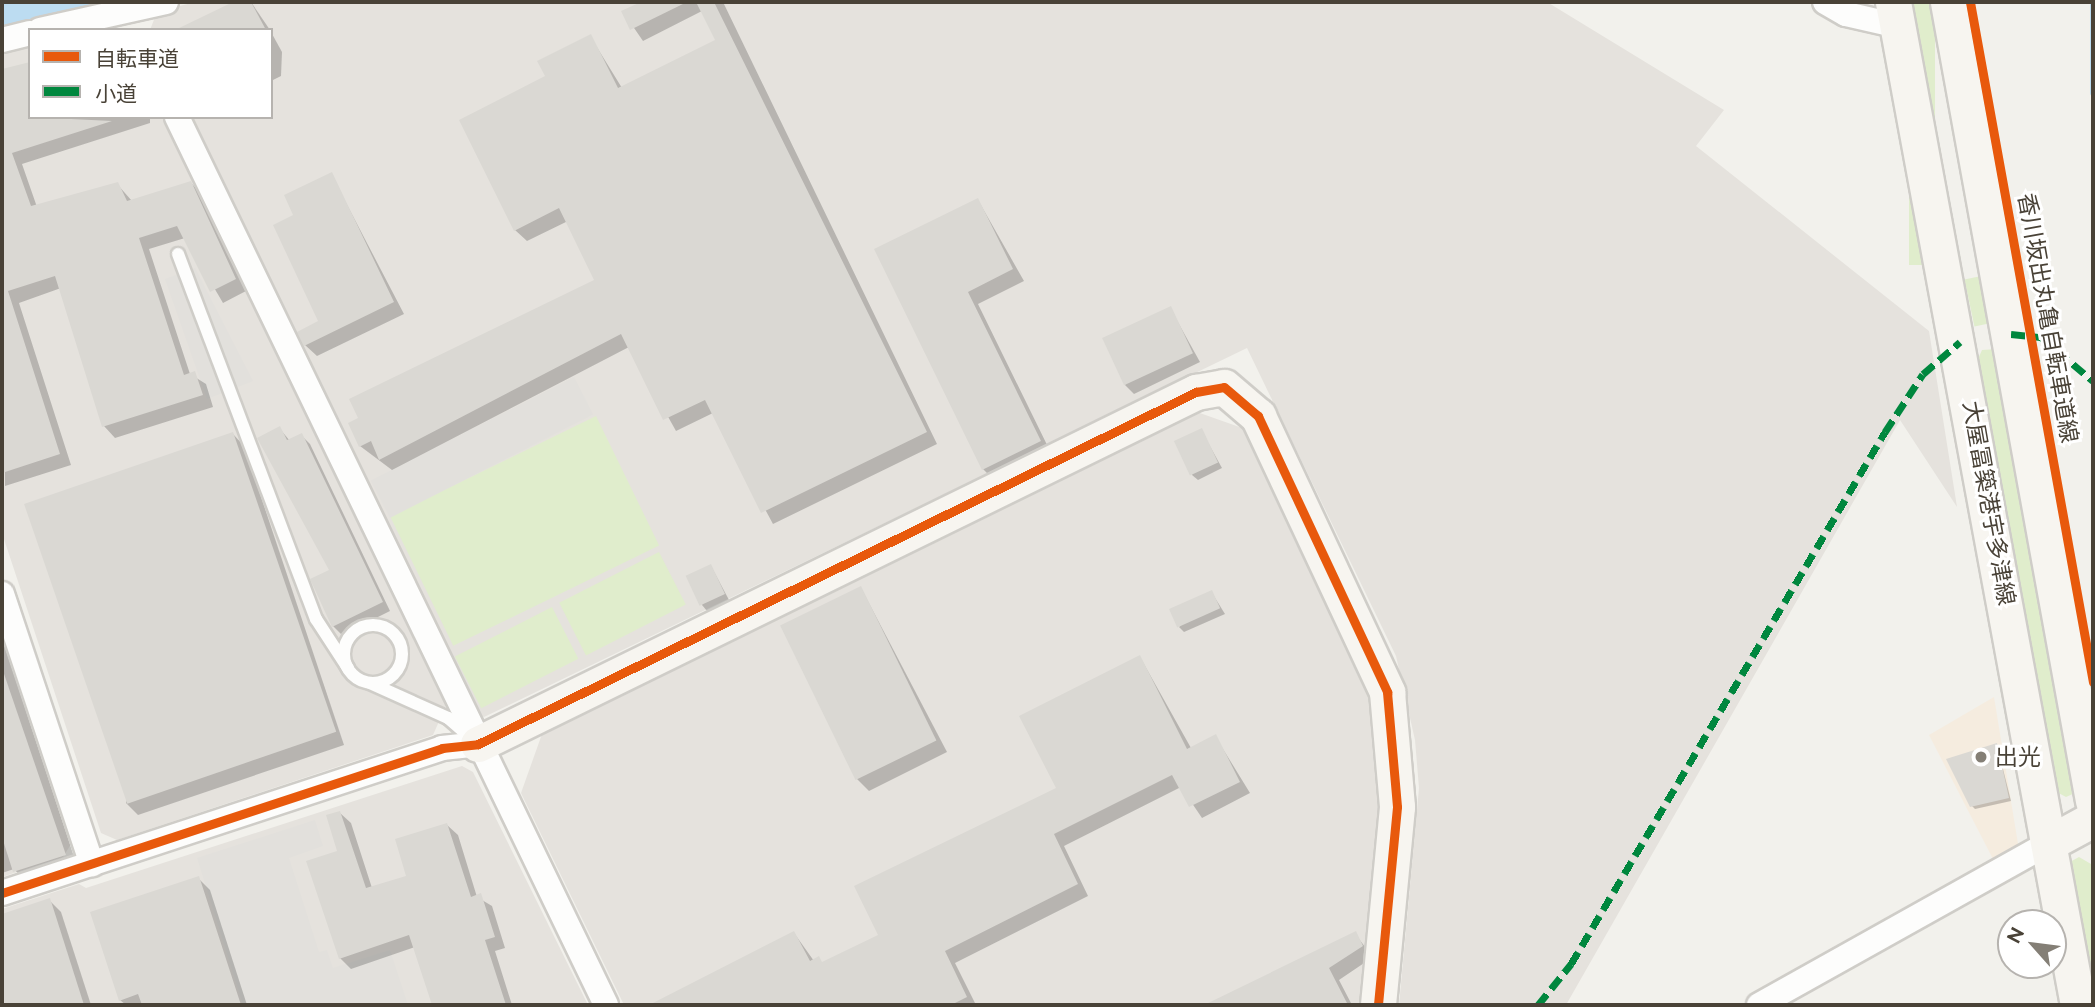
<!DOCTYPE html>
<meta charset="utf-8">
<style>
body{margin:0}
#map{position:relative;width:2095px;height:1007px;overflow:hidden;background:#f2f1ec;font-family:Raleway,"Noto Sans JP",sans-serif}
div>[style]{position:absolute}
.commercial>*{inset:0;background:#f5ecdf}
.industrial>*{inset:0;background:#e5e2dd}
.green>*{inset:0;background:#e0edcc;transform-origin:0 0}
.parking>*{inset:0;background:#e2e0dc;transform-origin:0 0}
.water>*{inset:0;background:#bcdcf1}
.shadow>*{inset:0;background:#0003}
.stream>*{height:6px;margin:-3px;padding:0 3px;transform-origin:3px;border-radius:3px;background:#bcdcf1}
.building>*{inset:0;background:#dad8d3;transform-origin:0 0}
.roads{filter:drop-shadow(2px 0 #cfcdc8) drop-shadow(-2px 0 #cfcdc8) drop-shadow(0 2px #cfcdc8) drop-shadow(0 -2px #cfcdc8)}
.lane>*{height:12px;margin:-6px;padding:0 6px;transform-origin:6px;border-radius:6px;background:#fdfdfc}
.lane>.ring{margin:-6px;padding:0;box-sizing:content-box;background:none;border:12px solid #fdfdfc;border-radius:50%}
.street>*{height:24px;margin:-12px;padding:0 12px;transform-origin:12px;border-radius:12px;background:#fdfdfc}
.secondary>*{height:35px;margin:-17.5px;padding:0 17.5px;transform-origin:17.5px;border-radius:17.5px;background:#f7f5f0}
.quiet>*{height:7px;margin-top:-3.5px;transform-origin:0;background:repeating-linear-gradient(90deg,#00873e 0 14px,transparent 0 21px)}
.cycleway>*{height:9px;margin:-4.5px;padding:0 4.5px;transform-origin:4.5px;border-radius:4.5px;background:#e8590c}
.dots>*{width:19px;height:19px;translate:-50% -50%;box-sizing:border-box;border:4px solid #fff;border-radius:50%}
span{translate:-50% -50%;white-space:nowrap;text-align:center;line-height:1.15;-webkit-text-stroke:6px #fff;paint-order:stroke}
.street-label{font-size:23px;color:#494237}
.poi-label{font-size:23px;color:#494237}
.left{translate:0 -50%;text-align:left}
.frame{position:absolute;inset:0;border:4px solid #494237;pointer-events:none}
.legend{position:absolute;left:28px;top:28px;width:245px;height:91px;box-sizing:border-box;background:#fff;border:2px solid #b6b3af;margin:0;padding:9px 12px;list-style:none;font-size:21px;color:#494237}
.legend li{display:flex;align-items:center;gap:14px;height:35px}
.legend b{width:35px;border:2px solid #b6b3af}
.north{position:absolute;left:1997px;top:909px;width:70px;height:70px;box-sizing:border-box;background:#fff;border:2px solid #b6b3af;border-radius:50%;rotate:298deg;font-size:19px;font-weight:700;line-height:28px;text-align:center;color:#494237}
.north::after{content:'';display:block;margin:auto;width:24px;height:32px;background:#847f76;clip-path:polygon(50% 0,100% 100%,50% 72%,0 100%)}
</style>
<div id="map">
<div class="commercial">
<div style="clip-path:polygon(1994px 697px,2019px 850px,2001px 861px,1993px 859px,1929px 735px)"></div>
</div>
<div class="industrial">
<div style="clip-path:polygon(195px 2px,1547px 2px,1724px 110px,1696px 146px,1929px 331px,1957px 507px,1900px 420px,1566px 1005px,1399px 1005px,1419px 788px,1415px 740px,1396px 656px,1247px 348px,484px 717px,476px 713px,188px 117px,271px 117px,271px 30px,150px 30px,157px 12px)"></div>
<div style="clip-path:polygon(30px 44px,30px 117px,165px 117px,448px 701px,433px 735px,117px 840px,101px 833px,2px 533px,2px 52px)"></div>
<div style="clip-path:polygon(1197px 412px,1245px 429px,1361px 670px,1372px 709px,1381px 796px,1361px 1005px,624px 1005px,521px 793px,542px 734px)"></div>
<div style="clip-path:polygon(2px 622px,73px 841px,63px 857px,2px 877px)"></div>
<div style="clip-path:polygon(462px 766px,473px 772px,588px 1005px,2px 1005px,2px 909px,79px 884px,86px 888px)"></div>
</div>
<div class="green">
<div style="left:1909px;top:2px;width:26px;height:263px"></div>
<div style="left:1986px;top:275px;width:48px;height:22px;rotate:78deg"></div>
<div style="clip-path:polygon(1997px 349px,2075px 793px,2066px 797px,2053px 790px,1978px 359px,1982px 350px)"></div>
<div style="left:596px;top:416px;width:144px;height:229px;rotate:64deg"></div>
<div style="left:659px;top:552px;width:59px;height:112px;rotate:63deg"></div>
<div style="left:552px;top:607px;width:58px;height:109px;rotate:63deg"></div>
<div style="clip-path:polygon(2079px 857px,2091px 864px,2093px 880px,2093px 1005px,2068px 863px)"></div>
</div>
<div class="parking">
<div style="clip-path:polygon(195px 268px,253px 381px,207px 399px,165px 279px)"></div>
<div style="left:574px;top:377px;width:42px;height:228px;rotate:63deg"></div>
<div style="clip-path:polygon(315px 820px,323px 846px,289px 858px,319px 952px,327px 950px,333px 968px,390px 950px,408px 1005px,243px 1005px,197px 858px)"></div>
</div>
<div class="water">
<div style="clip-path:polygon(2px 2px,114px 2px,2px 30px)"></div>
</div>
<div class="shadow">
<div style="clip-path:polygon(237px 2px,251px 2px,270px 30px,179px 30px)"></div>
<div style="clip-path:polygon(645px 2px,723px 2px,937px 444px,773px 524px,713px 413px,676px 431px,629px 347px,392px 470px,360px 446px,597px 281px,568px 221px,527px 241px,515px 230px,548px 77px,590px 36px,622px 88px,717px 41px,702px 11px,643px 41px,623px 12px)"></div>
<div style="clip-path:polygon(271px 32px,282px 52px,281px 76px,271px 81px)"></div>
<div style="clip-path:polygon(30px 63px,30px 117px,150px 117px,150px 123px,22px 164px,37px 207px,117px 184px,132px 201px,191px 183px,202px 194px,246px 291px,223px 303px,185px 238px,149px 249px,190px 374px,206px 384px,213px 407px,115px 438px,104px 426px,61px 288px,19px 303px,71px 465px,5px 486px,2px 71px)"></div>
<div style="clip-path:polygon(331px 174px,404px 314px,317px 356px,305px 345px,320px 322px,296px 216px)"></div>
<div style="clip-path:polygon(978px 200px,1024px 281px,978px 304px,1051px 453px,995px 481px,983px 469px,876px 250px)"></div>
<div style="clip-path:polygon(1170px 308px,1200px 362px,1134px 394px,1125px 385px)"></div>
<div style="clip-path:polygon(280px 429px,290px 441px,301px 435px,310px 444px,390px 611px,342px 635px,333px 626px,331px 571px)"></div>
<div style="clip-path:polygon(1201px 430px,1222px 468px,1198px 480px,1192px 475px)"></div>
<div style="clip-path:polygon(233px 434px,244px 446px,344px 745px,138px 815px,126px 803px)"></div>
<div style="clip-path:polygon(711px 566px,729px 600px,707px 611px,702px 605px)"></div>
<div style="clip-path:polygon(861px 588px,947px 752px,869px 791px,857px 779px)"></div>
<div style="clip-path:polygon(1212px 593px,1225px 614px,1184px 632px,1179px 627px)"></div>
<div style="clip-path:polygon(2px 638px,77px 866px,26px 882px,14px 869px,2px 873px)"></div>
<div style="clip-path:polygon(1140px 657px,1191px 748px,1215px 736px,1250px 793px,1202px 818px,1181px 787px,1064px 846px,1088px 896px,955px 963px,976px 1005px,662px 1005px,794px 933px,814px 961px,824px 963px,880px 936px,1058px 789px)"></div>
<div style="clip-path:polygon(1997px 745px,2011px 801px,1975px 809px,1972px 806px)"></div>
<div style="clip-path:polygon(340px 813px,351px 823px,372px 888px,409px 878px,447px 825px,458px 835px,477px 897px,492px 906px,505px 948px,495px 951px,512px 1005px,434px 1005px,415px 947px,351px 969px,340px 958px)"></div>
<div style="clip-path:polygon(198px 878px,210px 890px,247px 1005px,126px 1005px,120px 1000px)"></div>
<div style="clip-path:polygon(49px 900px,61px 912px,91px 1005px,2px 1005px,2px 915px)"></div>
<div style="clip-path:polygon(1355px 934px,1373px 957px,1339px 980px,1352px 1005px,1209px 1005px)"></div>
</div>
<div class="stream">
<div style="left:2093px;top:2px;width:91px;rotate:90deg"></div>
</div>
<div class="building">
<div style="clip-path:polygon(233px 2px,251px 2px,266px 30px,175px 30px)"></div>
<div style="clip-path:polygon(641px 2px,687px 2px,630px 30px,621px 11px)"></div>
<div style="clip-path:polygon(696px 2px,714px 2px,927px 432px,761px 513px,705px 400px,663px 420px,621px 334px,379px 460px,371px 441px,359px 447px,348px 423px,358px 418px,349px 399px,594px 280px,559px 208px,514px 231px,459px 120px,545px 76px,537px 61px,591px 34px,618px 88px,715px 40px)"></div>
<div style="clip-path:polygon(30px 62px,30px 117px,112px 121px,12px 153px,31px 206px,118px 182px,127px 201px,191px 181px,236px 279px,210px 292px,177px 226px,139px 238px,184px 375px,195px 371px,203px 395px,102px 427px,55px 276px,8px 291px,60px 454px,2px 473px,2px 69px)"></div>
<div style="clip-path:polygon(332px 172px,394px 302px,304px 346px,297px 332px,318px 321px,273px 225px,293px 215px,284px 195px)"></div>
<div style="clip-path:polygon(978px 198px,1013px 269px,968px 292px,1041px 441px,982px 470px,874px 249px)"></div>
<div style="left:1171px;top:306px;width:52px;height:76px;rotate:65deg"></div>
<div style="clip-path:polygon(280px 426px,287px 440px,302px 433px,383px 602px,332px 627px,310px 579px,329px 570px,257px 438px)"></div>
<div style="left:1202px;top:428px;width:38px;height:31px;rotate:65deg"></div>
<div style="left:233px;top:432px;width:317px;height:221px;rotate:71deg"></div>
<div style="left:711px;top:564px;width:33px;height:28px;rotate:65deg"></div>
<div style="left:861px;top:586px;width:172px;height:90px;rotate:64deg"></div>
<div style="left:1212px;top:590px;width:20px;height:47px;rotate:66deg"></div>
<div style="clip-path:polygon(1140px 655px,1187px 749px,1216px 734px,1240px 782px,1189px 807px,1172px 775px,1054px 834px,1078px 884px,945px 951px,967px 997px,951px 1005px,649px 1005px,794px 931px,810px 961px,819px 956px,822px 962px,878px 935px,854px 886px,1056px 788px,1019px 716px)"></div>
<div style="clip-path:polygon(2px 668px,66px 855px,13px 872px,2px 837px)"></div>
<div style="clip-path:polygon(1997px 743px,2009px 798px,1970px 807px,1946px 759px)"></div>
<div style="clip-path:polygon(340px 811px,366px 888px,406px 876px,395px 839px,447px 823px,471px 897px,481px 893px,495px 937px,485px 940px,506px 1005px,432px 1005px,409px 935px,339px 959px,306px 861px,337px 851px,326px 815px)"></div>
<div style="clip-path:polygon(199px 876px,241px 1005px,142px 1005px,138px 994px,119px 1001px,90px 912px)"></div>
<div style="clip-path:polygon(50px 898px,84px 1005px,2px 1005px,2px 914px)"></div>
<div style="clip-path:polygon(1356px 931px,1363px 946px,1329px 968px,1348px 1005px,1204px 1005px)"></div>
</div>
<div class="roads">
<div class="lane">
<div style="left:178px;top:254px;width:390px;rotate:69.3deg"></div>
<div style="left:316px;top:619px;width:59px;rotate:56.9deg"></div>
<div class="ring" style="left:344px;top:625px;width:46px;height:46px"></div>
<div style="left:370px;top:683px;width:85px;rotate:24.2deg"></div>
<div style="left:448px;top:718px;width:29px;rotate:41deg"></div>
</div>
<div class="street">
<div style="left:1825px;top:2px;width:24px;rotate:30deg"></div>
<div style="left:1846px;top:14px;width:53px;rotate:13deg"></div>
<div style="left:40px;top:30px;width:129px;rotate:-12.5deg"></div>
<div style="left:2px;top:40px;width:29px;rotate:-14deg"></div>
<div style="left:177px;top:117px;width:986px;rotate:64.21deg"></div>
<div style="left:2px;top:594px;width:285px;rotate:71.6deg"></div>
<div style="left:2px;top:893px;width:463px;rotate:-18.2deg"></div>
<div style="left:442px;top:748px;width:36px;rotate:-6deg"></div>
<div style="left:1759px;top:1005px;width:332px;rotate:-29.2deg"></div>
</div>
<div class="secondary">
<div style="left:1893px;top:2px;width:1020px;rotate:79.55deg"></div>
<div style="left:1948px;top:2px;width:812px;rotate:79.71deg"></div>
<div style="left:478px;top:744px;width:800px;rotate:-26.12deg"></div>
<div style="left:1196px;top:392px;width:28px;rotate:-10deg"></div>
<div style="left:1224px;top:387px;width:45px;rotate:40.5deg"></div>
<div style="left:1258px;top:416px;width:305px;rotate:64.9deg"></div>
<div style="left:1387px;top:692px;width:115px;rotate:85deg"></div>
<div style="left:1397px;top:807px;width:199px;rotate:95.5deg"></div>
<div style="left:2049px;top:843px;width:50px;rotate:-28.6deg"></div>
</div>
</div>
<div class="quiet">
<div style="left:2011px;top:334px;width:30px;rotate:6deg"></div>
<div style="left:2041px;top:337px;width:68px;rotate:40.2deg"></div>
<div style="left:1538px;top:1005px;width:53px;rotate:-51.2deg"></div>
<div style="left:1571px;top:964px;width:618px;rotate:-59.45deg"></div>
<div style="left:1885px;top:432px;width:69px;rotate:-56.8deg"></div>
<div style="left:1923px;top:374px;width:49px;rotate:-40.9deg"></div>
</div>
<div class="cycleway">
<div style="left:1970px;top:2px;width:691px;rotate:79.75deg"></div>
<div style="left:2px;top:893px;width:463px;rotate:-18.2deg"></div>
<div style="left:442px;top:748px;width:36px;rotate:-6deg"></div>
<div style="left:478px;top:744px;width:800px;rotate:-26.12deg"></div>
<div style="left:1196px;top:392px;width:28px;rotate:-10deg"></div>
<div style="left:1224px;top:387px;width:45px;rotate:40.5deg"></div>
<div style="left:1258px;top:416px;width:305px;rotate:64.9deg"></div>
<div style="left:1387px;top:692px;width:115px;rotate:85deg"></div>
<div style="left:1397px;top:807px;width:199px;rotate:95.5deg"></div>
</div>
<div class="dots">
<div style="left:1981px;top:757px;background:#847f76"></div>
</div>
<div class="street-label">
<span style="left:2048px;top:318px;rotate:80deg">香川坂出丸亀自転車道線</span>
<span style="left:1989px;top:503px;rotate:80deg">大屋冨築港宇多津線</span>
</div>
<div class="poi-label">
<span class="left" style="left:1995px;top:757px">出光</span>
</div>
<div class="frame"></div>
<ul class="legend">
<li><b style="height:9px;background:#e8590c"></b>自転車道</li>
<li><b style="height:9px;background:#00873e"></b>小道</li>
</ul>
<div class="north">N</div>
</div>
